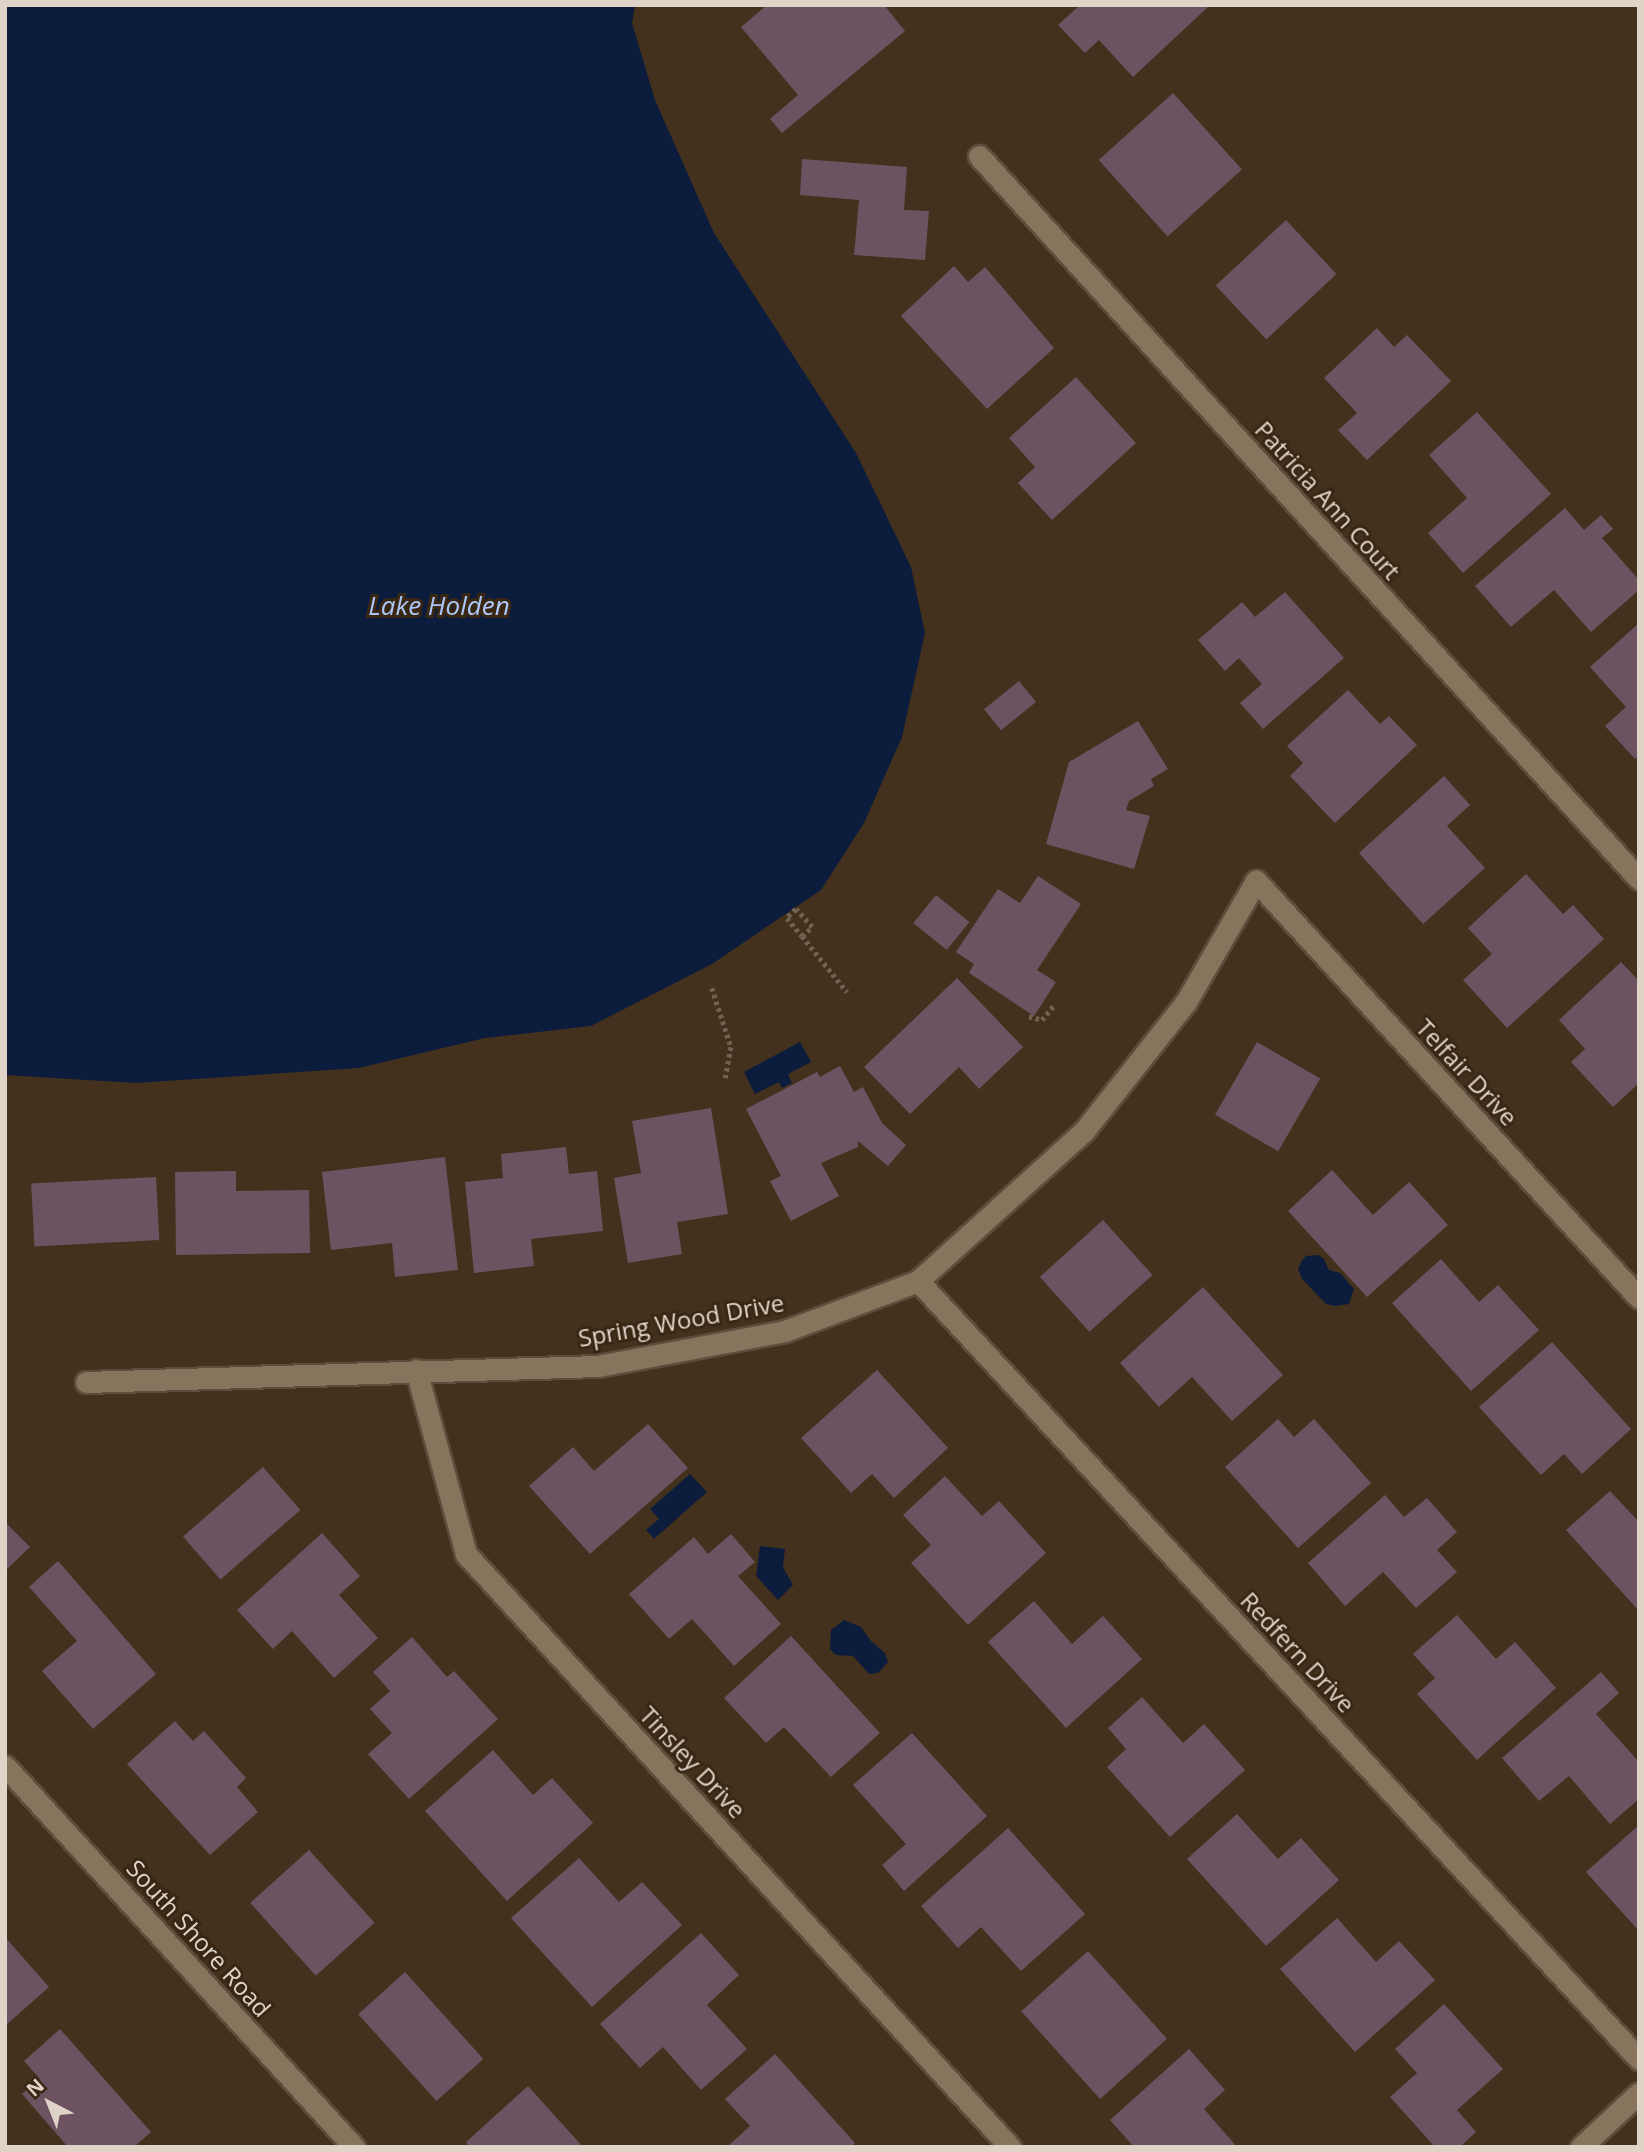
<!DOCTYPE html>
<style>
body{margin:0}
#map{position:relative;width:1644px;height:2152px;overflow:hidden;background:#43311d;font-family:"Open Sans",sans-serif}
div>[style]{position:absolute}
.water>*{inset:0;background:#0c1c3c}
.building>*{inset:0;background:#6d5362;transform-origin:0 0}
.path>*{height:4.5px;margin-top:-2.25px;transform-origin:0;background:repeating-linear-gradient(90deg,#726251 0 3.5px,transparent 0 7px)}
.roads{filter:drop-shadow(2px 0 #5c4d3c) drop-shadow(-2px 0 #5c4d3c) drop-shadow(0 2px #5c4d3c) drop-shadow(0 -2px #5c4d3c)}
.minor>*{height:21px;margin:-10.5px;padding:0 10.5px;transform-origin:10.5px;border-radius:10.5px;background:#88735c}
.tertiary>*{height:21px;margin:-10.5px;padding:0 10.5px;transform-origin:10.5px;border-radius:10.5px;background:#88735c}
span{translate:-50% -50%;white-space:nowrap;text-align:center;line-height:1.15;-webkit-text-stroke:6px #392713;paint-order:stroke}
.street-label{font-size:24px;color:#e0d4c8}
.water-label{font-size:26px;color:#acc7f9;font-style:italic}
.frame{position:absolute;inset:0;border:7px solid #e0d4c8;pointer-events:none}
.north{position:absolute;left:14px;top:2068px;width:70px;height:70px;-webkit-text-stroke:5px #392713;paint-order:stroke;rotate:318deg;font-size:19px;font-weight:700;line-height:28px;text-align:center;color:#e0d4c8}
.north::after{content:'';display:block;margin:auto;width:24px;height:32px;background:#e0d4c8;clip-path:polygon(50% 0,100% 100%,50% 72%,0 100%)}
</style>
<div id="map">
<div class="water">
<div style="clip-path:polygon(5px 5px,635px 5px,632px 23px,655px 100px,714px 233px,856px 453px,911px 567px,925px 633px,902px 737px,864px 823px,821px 890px,712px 964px,591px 1026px,485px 1038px,359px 1068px,136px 1083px,5px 1075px)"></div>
<div style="clip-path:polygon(800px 1042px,811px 1062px,788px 1074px,792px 1083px,782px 1088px,779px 1082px,755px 1094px,744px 1072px)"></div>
<div style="clip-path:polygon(1318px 1255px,1324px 1259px,1329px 1270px,1340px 1273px,1354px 1289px,1349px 1304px,1335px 1306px,1326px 1304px,1302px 1279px,1298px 1269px,1302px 1260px,1306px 1256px)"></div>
<div style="clip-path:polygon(690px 1474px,707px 1492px,654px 1539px,646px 1530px,659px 1519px,650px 1509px)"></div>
<div style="clip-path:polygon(760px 1546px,785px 1549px,783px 1567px,793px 1585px,778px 1600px,756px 1576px)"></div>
<div style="clip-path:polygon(844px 1620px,861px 1627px,871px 1641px,885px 1653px,888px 1662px,878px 1673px,869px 1674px,853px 1656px,836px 1655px,830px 1649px,831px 1630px)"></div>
</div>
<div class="building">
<div style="clip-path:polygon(767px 5px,884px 5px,905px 31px,782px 133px,770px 119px,798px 95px,741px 27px)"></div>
<div style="clip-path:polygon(1080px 5px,1210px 5px,1133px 77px,1099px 40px,1085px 53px,1058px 25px)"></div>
<div style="left:1173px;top:93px;width:103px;height:100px;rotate:48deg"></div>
<div style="clip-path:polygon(802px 159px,907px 167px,904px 210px,929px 211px,925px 260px,854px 255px,859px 200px,800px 195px)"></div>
<div style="left:1286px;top:220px;width:74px;height:96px;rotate:47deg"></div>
<div style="clip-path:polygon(954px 266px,968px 282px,985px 267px,1054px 348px,987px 409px,901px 316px)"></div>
<div style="clip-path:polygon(1377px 328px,1394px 347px,1407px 335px,1451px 381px,1367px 460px,1338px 430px,1357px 413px,1324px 378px)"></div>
<div style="clip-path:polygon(1076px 377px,1136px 443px,1052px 520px,1018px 483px,1035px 467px,1009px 438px)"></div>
<div style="clip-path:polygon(1477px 412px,1551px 494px,1463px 573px,1428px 533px,1467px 498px,1429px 455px)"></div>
<div style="clip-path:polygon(1565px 508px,1584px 530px,1601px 515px,1613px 529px,1602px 538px,1639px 580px,1639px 590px,1591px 632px,1554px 590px,1511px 627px,1475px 586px)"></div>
<div style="clip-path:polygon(1285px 592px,1344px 658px,1263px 729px,1240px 703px,1262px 684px,1239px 658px,1225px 671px,1198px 640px,1242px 602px,1255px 617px)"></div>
<div style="clip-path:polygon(1639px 623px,1639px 755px,1635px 759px,1605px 726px,1626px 707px,1590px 667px)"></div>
<div style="left:1019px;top:681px;width:27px;height:45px;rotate:51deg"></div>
<div style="clip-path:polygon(1348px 690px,1380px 724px,1389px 716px,1417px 745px,1335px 823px,1290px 776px,1303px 763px,1287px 746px)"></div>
<div style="clip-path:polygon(1138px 721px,1168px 769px,1151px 779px,1154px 786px,1129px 801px,1126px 810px,1150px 816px,1134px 869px,1046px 844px,1069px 762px)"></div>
<div style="clip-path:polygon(1444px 776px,1470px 805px,1447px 826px,1485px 868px,1423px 924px,1359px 853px)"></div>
<div style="clip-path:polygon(1526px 874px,1563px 914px,1573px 905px,1604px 939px,1507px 1028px,1463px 980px,1492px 954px,1468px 928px)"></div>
<div style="clip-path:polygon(1038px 876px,1081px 904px,1037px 970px,1056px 982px,1034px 1016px,969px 973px,974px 964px,956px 952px,998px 889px,1020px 903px)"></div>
<div style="left:936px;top:895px;width:43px;height:36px;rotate:39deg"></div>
<div style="clip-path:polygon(1621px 962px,1639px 981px,1639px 1083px,1613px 1107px,1571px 1062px,1585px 1049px,1559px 1020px)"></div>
<div style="clip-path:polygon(957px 978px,1023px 1047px,979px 1089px,959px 1067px,910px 1114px,864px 1067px)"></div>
<div style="left:1257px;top:1042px;width:73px;height:84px;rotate:30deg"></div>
<div style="clip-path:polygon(840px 1066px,854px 1092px,863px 1087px,882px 1123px,906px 1145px,888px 1166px,858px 1141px,858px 1147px,821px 1163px,839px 1196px,791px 1221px,770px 1181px,781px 1176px,746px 1109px,817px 1072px,820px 1077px)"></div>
<div style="clip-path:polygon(711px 1108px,728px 1214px,677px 1222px,682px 1254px,628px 1263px,614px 1178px,641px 1173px,632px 1121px)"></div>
<div style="clip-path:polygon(566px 1147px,569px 1174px,597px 1171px,603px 1231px,531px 1239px,534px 1266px,474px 1273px,465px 1182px,503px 1178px,501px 1154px)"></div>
<div style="clip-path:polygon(445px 1157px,458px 1270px,395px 1277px,392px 1243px,331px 1250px,322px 1172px)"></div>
<div style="clip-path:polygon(1332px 1170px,1373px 1215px,1409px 1182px,1448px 1225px,1367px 1297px,1288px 1211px)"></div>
<div style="clip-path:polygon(236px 1171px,236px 1191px,309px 1190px,310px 1253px,176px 1255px,175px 1172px)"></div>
<div style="left:156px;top:1177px;width:63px;height:125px;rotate:87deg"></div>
<div style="left:1103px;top:1220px;width:74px;height:85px;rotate:48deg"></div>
<div style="clip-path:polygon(1441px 1259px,1479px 1302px,1498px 1285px,1539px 1330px,1471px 1391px,1392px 1303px)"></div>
<div style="clip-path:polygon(1203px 1287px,1283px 1375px,1232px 1421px,1192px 1377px,1159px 1407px,1120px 1363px)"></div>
<div style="clip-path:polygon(1552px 1342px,1631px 1429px,1582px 1474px,1564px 1454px,1541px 1475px,1479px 1407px)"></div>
<div style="clip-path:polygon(877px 1370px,948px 1448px,894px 1498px,872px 1474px,851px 1493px,801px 1438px)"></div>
<div style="clip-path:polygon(1278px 1419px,1294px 1437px,1314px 1419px,1371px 1483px,1298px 1548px,1225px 1467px)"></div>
<div style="clip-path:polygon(648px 1424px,688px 1468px,590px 1554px,529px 1486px,573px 1447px,594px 1471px)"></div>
<div style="left:263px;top:1467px;width:57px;height:106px;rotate:49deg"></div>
<div style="clip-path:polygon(945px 1476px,982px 1516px,999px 1501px,1046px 1553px,968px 1625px,911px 1563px,931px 1545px,903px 1515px)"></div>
<div style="clip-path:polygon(1610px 1491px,1639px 1522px,1639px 1611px,1566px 1530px)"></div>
<div style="clip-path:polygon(1385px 1495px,1404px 1517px,1427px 1498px,1457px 1532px,1437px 1550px,1457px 1572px,1416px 1608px,1383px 1572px,1345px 1606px,1308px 1563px)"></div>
<div style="clip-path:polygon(5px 1522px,30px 1547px,5px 1571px)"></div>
<div style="clip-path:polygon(322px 1533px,360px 1576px,339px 1595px,378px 1638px,334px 1678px,292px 1631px,273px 1649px,237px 1610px)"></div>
<div style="clip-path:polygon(731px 1534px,755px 1562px,738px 1576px,781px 1624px,734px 1666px,692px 1619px,669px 1639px,629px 1594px,694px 1537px,708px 1554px)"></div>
<div style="clip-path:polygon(58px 1561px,156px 1674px,93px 1729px,42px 1671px,77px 1641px,29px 1587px)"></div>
<div style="clip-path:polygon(1034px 1601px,1072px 1644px,1103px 1616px,1142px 1659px,1066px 1728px,988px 1642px)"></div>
<div style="clip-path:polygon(1457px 1615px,1496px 1659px,1515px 1642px,1556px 1688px,1477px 1760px,1417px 1694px,1435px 1678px,1413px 1654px)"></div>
<div style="clip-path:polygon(791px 1636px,880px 1733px,831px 1777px,784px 1727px,766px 1743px,724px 1698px)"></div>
<div style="clip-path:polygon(412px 1637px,447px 1677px,454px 1671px,498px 1719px,409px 1799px,368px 1754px,392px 1733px,370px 1709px,390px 1691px,373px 1672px)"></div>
<div style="clip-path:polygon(1601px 1672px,1619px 1693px,1596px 1714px,1639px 1762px,1639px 1799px,1610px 1824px,1569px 1776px,1539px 1801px,1502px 1758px)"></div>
<div style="clip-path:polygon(1142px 1697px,1183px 1743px,1204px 1724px,1245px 1770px,1170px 1837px,1107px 1767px,1126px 1749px,1108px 1728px)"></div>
<div style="clip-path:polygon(175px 1721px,193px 1741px,204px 1731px,246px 1778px,237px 1787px,258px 1812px,210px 1855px,127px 1764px)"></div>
<div style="clip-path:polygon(912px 1733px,987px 1816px,904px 1891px,882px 1865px,906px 1844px,853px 1785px)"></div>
<div style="clip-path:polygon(493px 1750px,533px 1795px,552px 1778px,593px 1823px,507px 1901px,425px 1811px)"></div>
<div style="clip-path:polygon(1237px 1814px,1278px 1859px,1301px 1838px,1339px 1880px,1266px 1946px,1187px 1859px)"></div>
<div style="clip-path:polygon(1639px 1825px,1639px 1931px,1586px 1872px)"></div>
<div style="clip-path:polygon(1008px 1828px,1085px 1914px,1021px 1971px,981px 1927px,958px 1948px,921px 1906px)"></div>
<div style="left:309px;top:1850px;width:98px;height:79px;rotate:48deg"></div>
<div style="clip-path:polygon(579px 1858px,619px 1902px,642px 1882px,682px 1925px,592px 2007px,511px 1918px)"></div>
<div style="clip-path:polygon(1337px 1918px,1376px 1962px,1399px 1941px,1435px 1980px,1355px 2052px,1280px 1969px)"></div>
<div style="clip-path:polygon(701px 1933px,739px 1975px,707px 2005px,747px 2049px,701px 2090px,663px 2047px,640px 2068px,600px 2024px)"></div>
<div style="clip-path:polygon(5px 1937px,49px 1987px,5px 2026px)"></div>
<div style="left:1088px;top:1951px;width:118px;height:90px;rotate:48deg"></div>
<div style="left:405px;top:1972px;width:117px;height:63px;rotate:48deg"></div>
<div style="clip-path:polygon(1444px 2004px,1503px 2069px,1457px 2110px,1476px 2132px,1460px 2147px,1435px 2147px,1390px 2097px,1417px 2073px,1395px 2049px)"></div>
<div style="clip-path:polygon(60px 2029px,151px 2132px,134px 2147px,68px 2147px,22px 2094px,40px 2079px,24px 2061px)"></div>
<div style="clip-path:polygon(1189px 2049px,1225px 2090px,1204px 2109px,1237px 2147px,1134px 2147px,1110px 2120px)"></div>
<div style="clip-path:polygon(775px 2054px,855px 2143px,851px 2147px,727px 2147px,750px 2126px,725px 2099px)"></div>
<div style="clip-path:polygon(528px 2086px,583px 2147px,470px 2147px,466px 2142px)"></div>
</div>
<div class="path">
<div style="left:802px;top:936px;width:13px;rotate:-42deg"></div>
<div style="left:812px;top:927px;width:24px;rotate:-132deg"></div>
<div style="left:796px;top:909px;width:13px;rotate:135deg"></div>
<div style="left:787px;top:918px;width:23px;rotate:50deg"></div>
<div style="left:802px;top:936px;width:72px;rotate:51.2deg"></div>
<div style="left:712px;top:988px;width:62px;rotate:72.1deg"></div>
<div style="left:731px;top:1047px;width:35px;rotate:100deg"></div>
<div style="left:1029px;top:1016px;width:14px;rotate:17deg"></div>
<div style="left:1042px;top:1020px;width:21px;rotate:-51deg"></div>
</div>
<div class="roads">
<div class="minor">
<div style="left:979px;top:156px;width:979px;rotate:47.61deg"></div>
<div style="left:918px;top:1281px;width:1061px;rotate:47.18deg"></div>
<div style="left:416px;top:1370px;width:191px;rotate:74.8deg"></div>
<div style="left:466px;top:1554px;width:805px;rotate:47.47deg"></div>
<div style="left:86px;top:1382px;width:512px;rotate:-1.79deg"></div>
<div style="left:598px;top:1366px;width:190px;rotate:-10.6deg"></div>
<div style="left:785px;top:1331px;width:142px;rotate:-20.6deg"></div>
<div style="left:918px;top:1281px;width:224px;rotate:-42.1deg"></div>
<div style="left:1084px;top:1131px;width:164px;rotate:-51.7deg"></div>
<div style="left:1186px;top:1002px;width:140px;rotate:-60deg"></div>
<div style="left:1256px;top:881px;width:566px;rotate:47.43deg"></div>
<div style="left:5px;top:1766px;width:517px;rotate:47.51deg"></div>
</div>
<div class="tertiary">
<div style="left:1581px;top:2147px;width:79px;rotate:-43deg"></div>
</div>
</div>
<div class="street-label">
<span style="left:1328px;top:500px;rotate:48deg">Patricia Ann Court</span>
<span style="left:1467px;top:1072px;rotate:47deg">Telfair Drive</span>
<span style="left:681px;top:1320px;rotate:-10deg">Spring Wood Drive</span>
<span style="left:1298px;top:1652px;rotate:47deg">Redfern Drive</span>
<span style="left:693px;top:1762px;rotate:47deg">Tinsley Drive</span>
<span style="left:199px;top:1938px;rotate:48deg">South Shore Road</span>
</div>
<div class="water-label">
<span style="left:439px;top:606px">Lake Holden</span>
</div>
<div class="frame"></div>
<div class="north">N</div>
</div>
